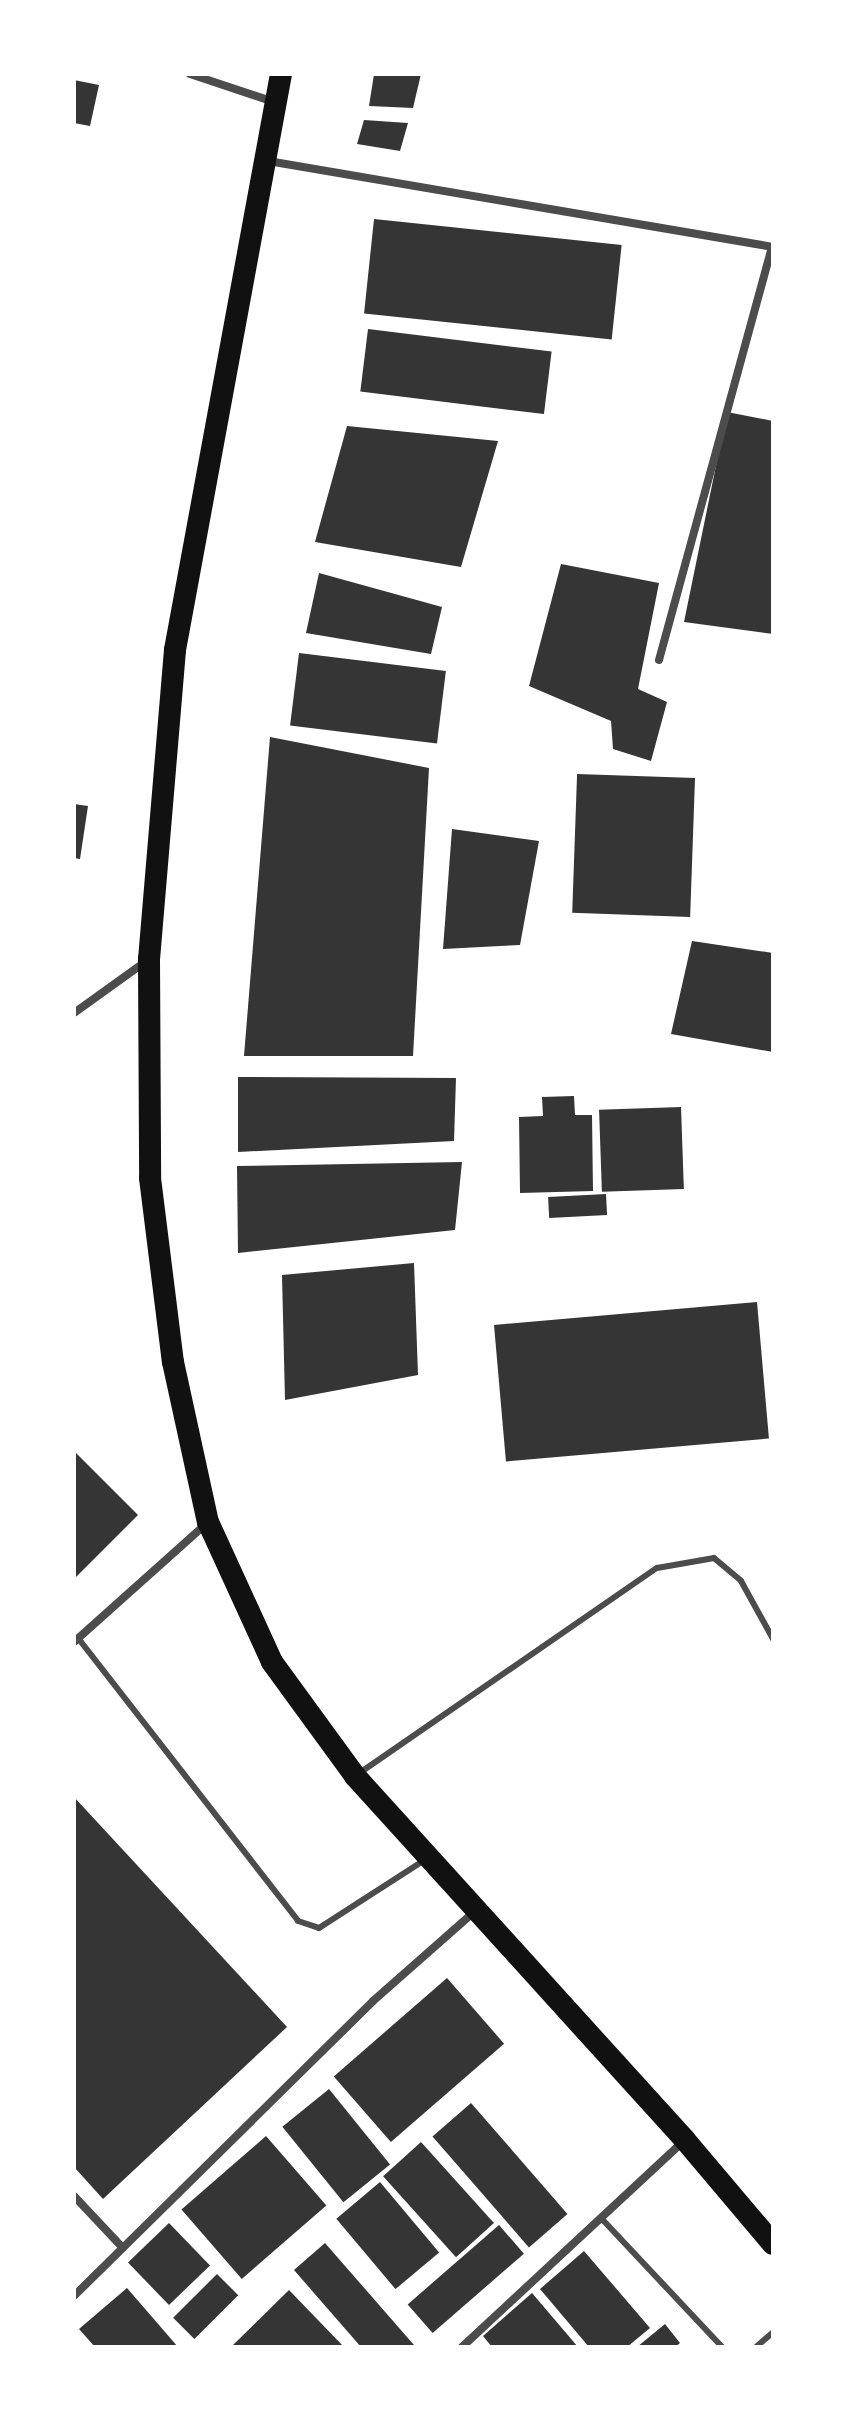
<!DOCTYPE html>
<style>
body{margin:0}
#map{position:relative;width:847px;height:2421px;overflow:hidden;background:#fff;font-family:"DM Sans",sans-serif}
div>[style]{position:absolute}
.building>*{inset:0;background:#353535;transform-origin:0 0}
.service>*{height:6px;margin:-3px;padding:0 3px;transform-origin:3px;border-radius:3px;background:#4c4c4c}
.minor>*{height:8px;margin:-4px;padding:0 4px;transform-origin:4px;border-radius:4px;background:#4c4c4c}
.trunk>*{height:22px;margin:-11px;padding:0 11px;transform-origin:11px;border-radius:11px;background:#111}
span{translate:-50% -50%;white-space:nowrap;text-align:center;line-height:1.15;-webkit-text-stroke:8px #fff;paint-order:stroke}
.frame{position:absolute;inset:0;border:76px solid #fff;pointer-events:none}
</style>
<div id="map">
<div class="building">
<div style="clip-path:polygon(374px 74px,421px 74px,413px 108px,369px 106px)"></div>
<div style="clip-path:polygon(74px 80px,99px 85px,90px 126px,74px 123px)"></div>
<div style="clip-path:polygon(364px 120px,408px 123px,400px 151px,357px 144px)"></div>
<div style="left:374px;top:219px;width:249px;height:95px;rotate:6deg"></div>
<div style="left:368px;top:329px;width:185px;height:63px;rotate:7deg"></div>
<div style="clip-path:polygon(727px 412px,773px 421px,773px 634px,684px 622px)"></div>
<div style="clip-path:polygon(347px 426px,498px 441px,461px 567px,315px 542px)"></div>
<div style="clip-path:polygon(561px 564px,659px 583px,638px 689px,667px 702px,651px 761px,613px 749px,611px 721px,529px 686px)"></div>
<div style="clip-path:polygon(319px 573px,442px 607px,431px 654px,306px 633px)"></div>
<div style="left:299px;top:653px;width:148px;height:73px;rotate:7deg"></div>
<div style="clip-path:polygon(270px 737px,429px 768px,413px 1056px,244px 1056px)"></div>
<div style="left:695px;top:778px;width:139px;height:118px;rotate:92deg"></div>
<div style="clip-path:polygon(74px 804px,88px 806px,80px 859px,74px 858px)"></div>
<div style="clip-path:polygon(452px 829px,539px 841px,520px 945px,443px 949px)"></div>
<div style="clip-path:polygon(692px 941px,773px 953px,773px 1052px,671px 1034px)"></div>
<div style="clip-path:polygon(238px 1077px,456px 1078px,454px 1141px,238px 1152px)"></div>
<div style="clip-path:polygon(574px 1096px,575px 1115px,592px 1115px,593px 1191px,520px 1193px,519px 1117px,543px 1116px,542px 1097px)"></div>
<div style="left:681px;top:1107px;width:82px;height:82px;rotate:88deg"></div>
<div style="clip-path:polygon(462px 1162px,455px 1230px,238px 1253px,237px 1166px)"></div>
<div style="left:606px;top:1194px;width:21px;height:58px;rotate:87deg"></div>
<div style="clip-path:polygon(414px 1263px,418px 1375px,285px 1400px,282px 1275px)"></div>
<div style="left:757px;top:1302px;width:137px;height:264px;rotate:85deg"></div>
<div style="clip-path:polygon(74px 1451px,138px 1515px,74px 1579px)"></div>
<div style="clip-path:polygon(74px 1797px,287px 2027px,103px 2199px,74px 2167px)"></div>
<div style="left:447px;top:1978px;width:87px;height:150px;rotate:49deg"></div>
<div style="left:329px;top:2089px;width:97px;height:60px;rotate:51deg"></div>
<div style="left:471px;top:2103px;width:147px;height:51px;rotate:49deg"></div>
<div style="left:266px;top:2136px;width:92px;height:112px;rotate:49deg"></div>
<div style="left:421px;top:2142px;width:109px;height:51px;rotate:48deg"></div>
<div style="left:380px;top:2182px;width:92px;height:57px;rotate:50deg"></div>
<div style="left:169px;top:2223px;width:59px;height:57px;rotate:46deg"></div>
<div style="left:499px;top:2225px;width:38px;height:121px;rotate:49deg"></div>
<div style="clip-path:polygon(325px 2243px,414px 2345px,412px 2347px,361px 2347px,294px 2270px)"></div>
<div style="clip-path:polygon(584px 2251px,650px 2328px,627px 2347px,589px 2347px,540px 2289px)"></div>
<div style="left:217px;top:2274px;width:30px;height:62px;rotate:45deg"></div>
<div style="clip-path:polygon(127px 2288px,178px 2347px,95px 2347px,79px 2329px)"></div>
<div style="clip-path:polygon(289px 2290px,344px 2347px,231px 2347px)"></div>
<div style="clip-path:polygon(532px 2293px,578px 2347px,492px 2347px,483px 2336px)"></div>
<div style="clip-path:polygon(665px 2324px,680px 2343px,675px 2347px,637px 2347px)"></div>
</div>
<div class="service">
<div style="left:78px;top:1638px;width:358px;rotate:52.1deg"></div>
<div style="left:298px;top:1921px;width:22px;rotate:18deg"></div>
<div style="left:319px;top:1928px;width:127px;rotate:-32.8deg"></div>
<div style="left:358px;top:1774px;width:363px;rotate:-34.6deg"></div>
<div style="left:657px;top:1568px;width:58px;rotate:-10deg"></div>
<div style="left:714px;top:1558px;width:35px;rotate:40deg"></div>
<div style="left:741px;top:1581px;width:66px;rotate:61.1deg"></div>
<div style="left:601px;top:2218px;width:177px;rotate:46.8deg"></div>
<div style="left:756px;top:2347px;width:23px;rotate:-41deg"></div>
</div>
<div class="minor">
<div style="left:190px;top:74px;width:89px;rotate:18.4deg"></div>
<div style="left:268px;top:161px;width:512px;rotate:9.66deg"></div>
<div style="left:659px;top:660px;width:428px;rotate:-74.7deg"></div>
<div style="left:74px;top:1013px;width:87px;rotate:-35.7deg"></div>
<div style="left:74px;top:1642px;width:178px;rotate:-41.8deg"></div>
<div style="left:74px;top:2196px;width:71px;rotate:46.7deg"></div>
<div style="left:74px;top:2296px;width:420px;rotate:-44.6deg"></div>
<div style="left:373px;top:2001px;width:135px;rotate:-41.4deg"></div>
<div style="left:462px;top:2347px;width:303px;rotate:-42.9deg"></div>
</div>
<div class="trunk">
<div style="left:281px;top:74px;width:586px;rotate:100.43deg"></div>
<div style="left:175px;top:650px;width:310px;rotate:94.8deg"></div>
<div style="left:149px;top:959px;width:219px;rotate:89.7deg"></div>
<div style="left:150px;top:1178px;width:185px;rotate:82.9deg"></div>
<div style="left:173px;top:1362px;width:164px;rotate:77.7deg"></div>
<div style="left:208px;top:1522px;width:154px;rotate:65.4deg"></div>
<div style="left:272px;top:1662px;width:141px;rotate:53.9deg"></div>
<div style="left:355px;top:1776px;width:491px;rotate:47.8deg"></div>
<div style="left:685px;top:2140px;width:136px;rotate:49.8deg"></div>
</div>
<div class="frame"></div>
</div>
